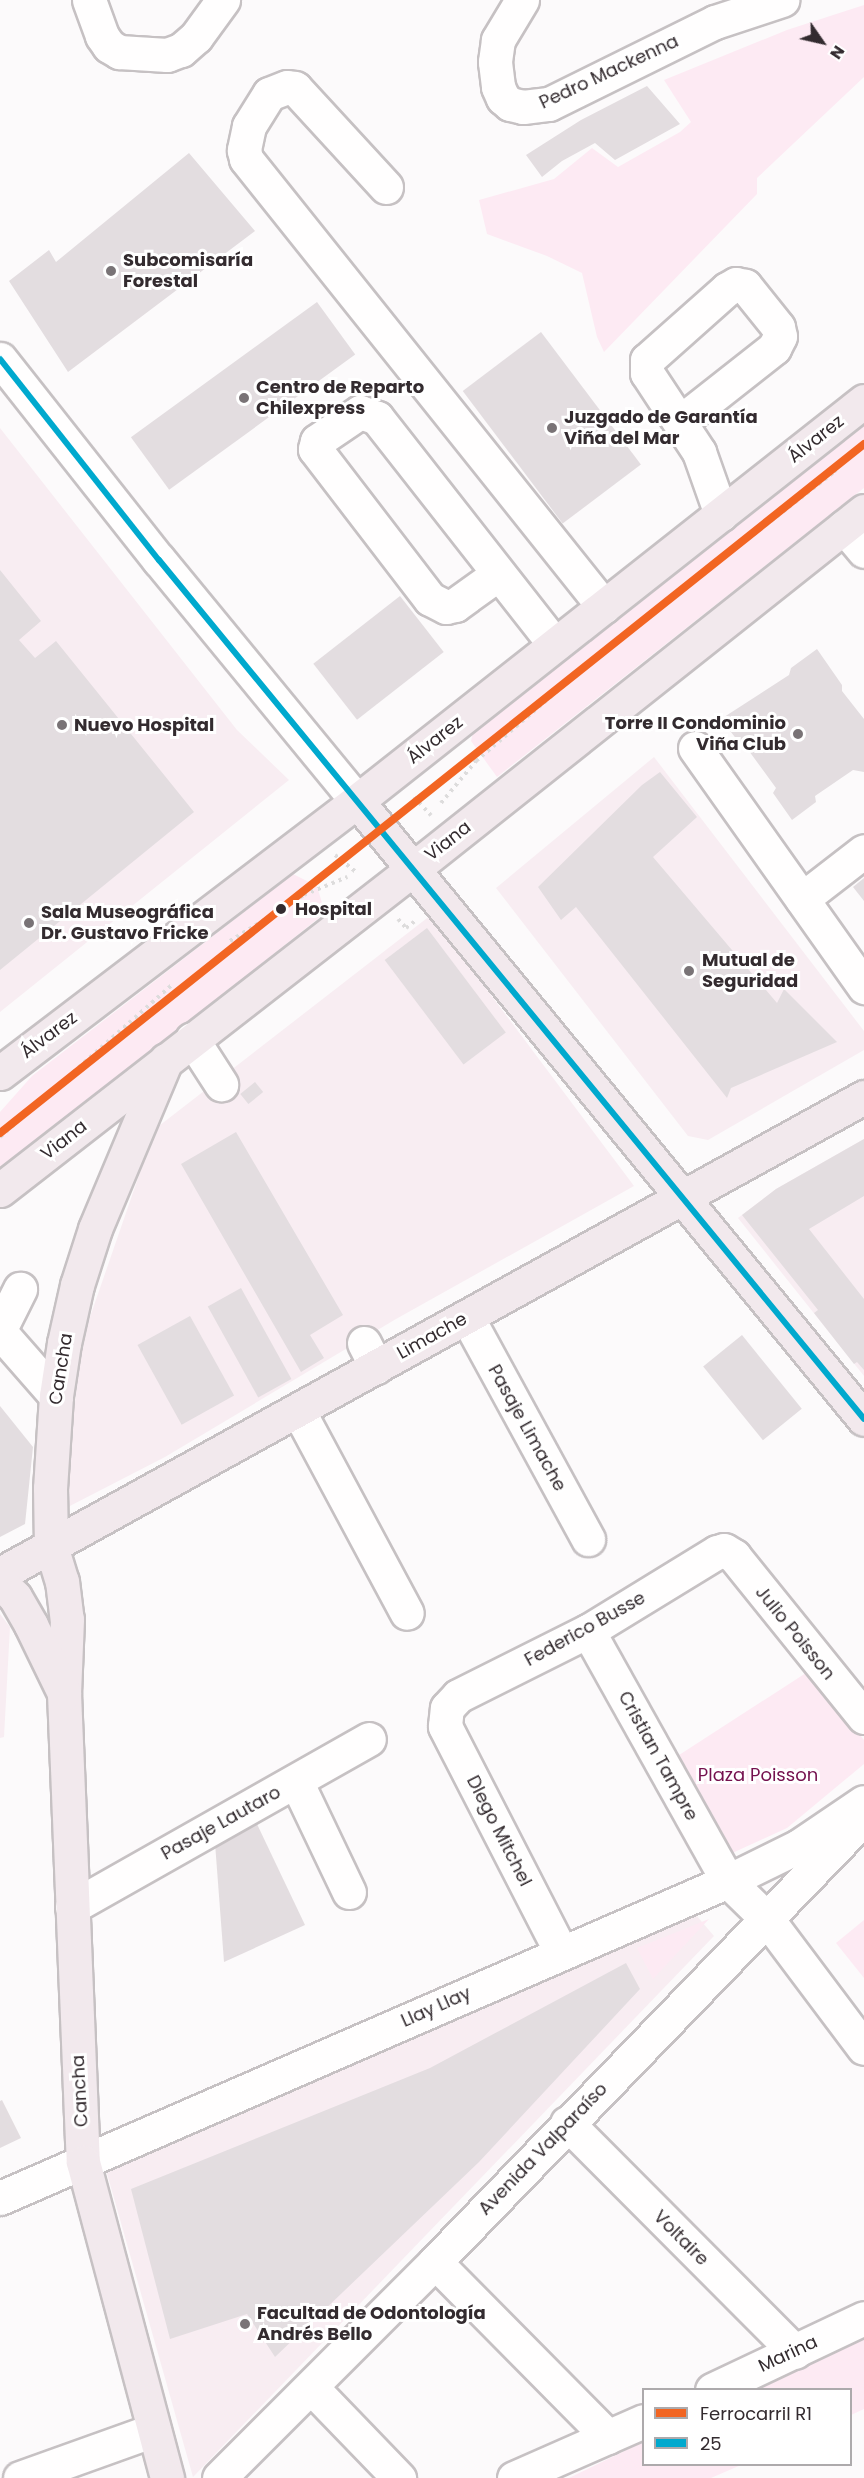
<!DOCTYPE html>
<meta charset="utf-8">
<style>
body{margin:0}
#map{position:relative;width:864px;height:2478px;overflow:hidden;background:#fcfafb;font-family:Poppins,sans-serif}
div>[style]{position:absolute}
.built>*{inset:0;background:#f8edf2}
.green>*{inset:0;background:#fdeaf3}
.building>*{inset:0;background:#e3dde0;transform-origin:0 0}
.path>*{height:4px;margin-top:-2px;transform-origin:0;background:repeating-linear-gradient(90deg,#dddcdc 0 3px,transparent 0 7.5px)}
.roads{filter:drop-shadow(2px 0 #c6c1c3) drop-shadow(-2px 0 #c6c1c3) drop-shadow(0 2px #c6c1c3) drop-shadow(0 -2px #c6c1c3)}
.minor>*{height:33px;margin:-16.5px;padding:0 16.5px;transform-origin:16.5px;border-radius:16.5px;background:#fffefe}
.major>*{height:33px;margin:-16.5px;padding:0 16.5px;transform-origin:16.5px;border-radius:16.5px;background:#f2e9ed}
.bus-1>*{height:6px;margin:-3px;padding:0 3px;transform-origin:3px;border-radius:3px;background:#00a9ce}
.rail-1>*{height:8px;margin:-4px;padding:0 4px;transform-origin:4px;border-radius:4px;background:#f26522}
.dots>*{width:16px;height:16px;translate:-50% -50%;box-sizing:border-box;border:3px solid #fff;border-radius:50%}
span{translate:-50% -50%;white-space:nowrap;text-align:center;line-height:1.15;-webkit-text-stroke:6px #fff;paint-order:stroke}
.street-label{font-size:18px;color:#332b2f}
.poi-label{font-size:18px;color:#332b2f;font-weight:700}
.left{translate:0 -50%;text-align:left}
.right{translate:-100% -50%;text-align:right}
.stop-label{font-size:18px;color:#332b2f;font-weight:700}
.park-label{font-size:18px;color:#74114e}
.legend{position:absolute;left:642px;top:2388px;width:210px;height:78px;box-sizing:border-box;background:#fff;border:2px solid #adaaac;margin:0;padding:8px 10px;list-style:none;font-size:18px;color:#332b2f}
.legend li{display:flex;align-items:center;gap:12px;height:30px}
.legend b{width:30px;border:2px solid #adaaac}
.north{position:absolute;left:792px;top:12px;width:60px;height:60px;-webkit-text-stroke:4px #fff;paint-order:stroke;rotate:124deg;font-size:16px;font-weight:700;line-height:24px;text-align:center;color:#332b2f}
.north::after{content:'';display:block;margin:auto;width:21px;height:27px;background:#332b2f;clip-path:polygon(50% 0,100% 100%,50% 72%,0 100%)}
</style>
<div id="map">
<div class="built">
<div style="clip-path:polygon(0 428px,237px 730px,289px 780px,0 1012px)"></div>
<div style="clip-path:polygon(654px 757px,864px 1031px,864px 1050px,708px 1140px,688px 1136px,496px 888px)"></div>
<div style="clip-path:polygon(431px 915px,634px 1186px,396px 1319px,165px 1457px,64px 1509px,81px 1343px,155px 1129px)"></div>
<div style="clip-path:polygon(864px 1139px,864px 1376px,738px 1218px,776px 1189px)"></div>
<div style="clip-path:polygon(0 1614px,10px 1627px,4px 1737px,0 1738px)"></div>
<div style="clip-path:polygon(696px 1915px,714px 1936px,193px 2477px,106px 2170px)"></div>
</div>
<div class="green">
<div style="clip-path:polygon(864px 5px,864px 77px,757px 178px,757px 194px,604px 352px,597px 337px,582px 273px,547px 256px,487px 234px,479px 200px,554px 179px,592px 148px,618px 167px,680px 132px,691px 122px,664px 80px,787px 30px)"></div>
<div style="clip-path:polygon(864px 412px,864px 488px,497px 777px,471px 741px,476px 720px)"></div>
<div style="clip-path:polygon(293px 874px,317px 886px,325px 913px,0 1173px,0 1112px,32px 1076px)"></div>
<div style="clip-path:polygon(809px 1671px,864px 1740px,864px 1764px,787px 1828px,728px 1855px,676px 1757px)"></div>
<div style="clip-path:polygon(709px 1919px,653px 1979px,637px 1948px)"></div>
<div style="clip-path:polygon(864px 1920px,864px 1978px,836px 1943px)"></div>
<div style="clip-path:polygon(864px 2336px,864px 2409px,851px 2415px,850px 2390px,754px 2390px)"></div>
<div style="clip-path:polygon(643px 2442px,644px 2464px,741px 2465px,711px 2478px,569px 2478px)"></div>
</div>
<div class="building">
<div style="clip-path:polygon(647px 86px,680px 124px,615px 160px,595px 143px,562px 161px,542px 177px,526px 155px,581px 120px)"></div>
<div style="clip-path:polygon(189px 153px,255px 231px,68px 372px,9px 281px,49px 250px,56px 262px)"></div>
<div style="left:317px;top:302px;width:65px;height:230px;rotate:54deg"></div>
<div style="left:541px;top:332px;width:166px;height:98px;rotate:53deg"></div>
<div style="clip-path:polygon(0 570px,41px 621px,19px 640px,35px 658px,56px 641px,194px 812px,0 970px)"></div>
<div style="left:400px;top:596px;width:71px;height:110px;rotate:52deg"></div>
<div style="clip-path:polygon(817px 649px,842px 685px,842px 691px,864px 719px,864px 772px,853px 770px,815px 796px,816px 802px,792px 820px,773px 793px,776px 788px,749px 751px,744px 749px,721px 719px,789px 675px,791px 668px)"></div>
<div style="clip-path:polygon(660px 772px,697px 817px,653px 857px,777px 1003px,784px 989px,837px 1042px,731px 1088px,727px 1098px,576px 907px,561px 920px,538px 887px,642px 785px)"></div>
<div style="clip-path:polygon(864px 878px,864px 901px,853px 887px)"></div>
<div style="left:427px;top:928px;width:131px;height:53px;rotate:53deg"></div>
<div style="left:255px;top:1082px;width:13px;height:19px;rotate:51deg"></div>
<div style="clip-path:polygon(236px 1132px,343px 1315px,310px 1335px,324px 1358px,301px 1372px,181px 1164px)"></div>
<div style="clip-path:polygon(864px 1139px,864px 1196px,809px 1229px,864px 1299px,864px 1370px,857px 1362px,854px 1364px,814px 1313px,818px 1310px,742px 1215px,776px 1189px)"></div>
<div style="left:241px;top:1288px;width:104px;height:38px;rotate:61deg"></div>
<div style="left:190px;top:1316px;width:91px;height:60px;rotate:61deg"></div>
<div style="left:742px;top:1335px;width:95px;height:50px;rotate:51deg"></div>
<div style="clip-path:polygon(0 1406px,33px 1447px,25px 1524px,0 1537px)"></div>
<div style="clip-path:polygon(256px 1822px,305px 1925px,224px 1962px,215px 1843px)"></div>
<div style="clip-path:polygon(626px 1963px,640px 1989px,479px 2162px,275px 2357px,247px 2314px,170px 2339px,131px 2189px,430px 2068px)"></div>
<div style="clip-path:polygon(2px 2100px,21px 2138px,0 2148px,0 2101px)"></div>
</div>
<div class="path">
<div style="left:414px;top:797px;width:25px;rotate:47deg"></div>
<div style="left:441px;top:803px;width:55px;rotate:-50.2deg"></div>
<div style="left:476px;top:761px;width:178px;rotate:-40.7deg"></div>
<div style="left:611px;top:645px;width:282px;rotate:-37.8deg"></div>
<div style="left:834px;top:472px;width:17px;rotate:-50deg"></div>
<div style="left:335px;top:855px;width:28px;rotate:39deg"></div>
<div style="left:398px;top:919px;width:12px;rotate:48deg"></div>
<div style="left:406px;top:928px;width:11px;rotate:-38deg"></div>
<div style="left:230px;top:941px;width:87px;rotate:-31.9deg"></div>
<div style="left:304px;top:895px;width:47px;rotate:-22.7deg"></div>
<div style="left:0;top:1137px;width:232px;rotate:-41.5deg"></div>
</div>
<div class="roads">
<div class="minor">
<div style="left:89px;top:0;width:38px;rotate:70deg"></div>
<div style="left:102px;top:36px;width:12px;rotate:55deg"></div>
<div style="left:109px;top:46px;width:12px;rotate:31deg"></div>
<div style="left:119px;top:52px;width:48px;rotate:3.6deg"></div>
<div style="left:167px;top:55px;width:15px;rotate:-20deg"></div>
<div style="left:181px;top:50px;width:20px;rotate:-41deg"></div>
<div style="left:196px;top:37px;width:46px;rotate:-53.9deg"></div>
<div style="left:522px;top:0;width:47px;rotate:121deg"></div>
<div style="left:498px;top:40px;width:22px;rotate:98deg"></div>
<div style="left:495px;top:62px;width:25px;rotate:83deg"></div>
<div style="left:498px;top:87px;width:12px;rotate:66deg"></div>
<div style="left:503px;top:98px;width:9px;rotate:41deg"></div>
<div style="left:510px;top:104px;width:13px;rotate:13deg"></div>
<div style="left:523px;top:107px;width:26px;rotate:-7deg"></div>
<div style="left:549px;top:104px;width:185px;rotate:-26.3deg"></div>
<div style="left:715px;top:22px;width:71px;rotate:-18.2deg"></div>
<div style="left:386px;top:187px;width:134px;rotate:-132.6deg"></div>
<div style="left:295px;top:88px;width:8px;rotate:-173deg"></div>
<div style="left:287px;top:87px;width:19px;rotate:159deg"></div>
<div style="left:269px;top:94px;width:38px;rotate:122deg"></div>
<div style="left:249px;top:126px;width:25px;rotate:102deg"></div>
<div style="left:244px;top:150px;width:9px;rotate:77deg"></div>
<div style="left:246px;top:159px;width:573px;rotate:51.37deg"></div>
<div style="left:0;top:359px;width:256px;rotate:51.7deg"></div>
<div style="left:159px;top:560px;width:312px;rotate:50.6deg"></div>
<div style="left:680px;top:422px;width:120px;rotate:-38.2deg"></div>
<div style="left:774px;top:348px;width:13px;rotate:-63deg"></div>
<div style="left:780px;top:336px;width:9px;rotate:-103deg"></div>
<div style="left:778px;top:327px;width:53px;rotate:-128.8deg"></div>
<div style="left:745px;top:286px;width:9px;rotate:-167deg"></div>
<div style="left:736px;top:284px;width:10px;rotate:151deg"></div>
<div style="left:727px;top:289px;width:107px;rotate:138.4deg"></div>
<div style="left:647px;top:360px;width:13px;rotate:90deg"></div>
<div style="left:647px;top:373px;width:95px;rotate:56.6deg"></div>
<div style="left:699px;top:452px;width:66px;rotate:70.5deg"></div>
<div style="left:844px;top:527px;width:31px;rotate:50deg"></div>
<div style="left:498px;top:574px;width:53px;rotate:144.2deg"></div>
<div style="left:455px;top:605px;width:9px;rotate:167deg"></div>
<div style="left:446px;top:607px;width:18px;rotate:-153deg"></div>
<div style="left:430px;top:599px;width:189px;rotate:-127.5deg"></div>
<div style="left:315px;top:449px;width:8px;rotate:-76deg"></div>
<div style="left:317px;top:441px;width:52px;rotate:-34deg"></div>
<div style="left:360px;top:412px;width:18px;rotate:19deg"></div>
<div style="left:377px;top:418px;width:288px;rotate:51.9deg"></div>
<div style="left:695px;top:748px;width:293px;rotate:54.7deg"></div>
<div style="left:802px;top:899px;width:78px;rotate:-37.7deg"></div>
<div style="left:192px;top:1039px;width:54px;rotate:57.2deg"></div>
<div style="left:467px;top:1317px;width:253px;rotate:61.4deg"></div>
<div style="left:0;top:1329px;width:45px;rotate:-63.4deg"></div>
<div style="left:0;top:1332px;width:85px;rotate:48.8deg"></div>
<div style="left:364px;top:1343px;width:27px;rotate:63deg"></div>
<div style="left:298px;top:1410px;width:230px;rotate:61.8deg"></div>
<div style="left:588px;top:1631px;width:287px;rotate:60.8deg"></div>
<div style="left:728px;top:1881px;width:54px;rotate:44.3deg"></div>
<div style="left:767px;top:1919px;width:161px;rotate:53.1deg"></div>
<div style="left:296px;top:1781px;width:123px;rotate:64.5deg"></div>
<div style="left:72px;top:1907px;width:341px;rotate:-29.5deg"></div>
<div style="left:561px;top:1952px;width:254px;rotate:-117.2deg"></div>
<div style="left:445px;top:1726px;width:18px;rotate:-84deg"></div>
<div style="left:447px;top:1708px;width:16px;rotate:-47deg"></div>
<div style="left:458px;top:1696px;width:145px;rotate:-26.6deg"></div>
<div style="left:588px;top:1631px;width:151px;rotate:-31.5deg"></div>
<div style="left:717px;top:1552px;width:7px;rotate:-16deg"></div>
<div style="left:724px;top:1550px;width:12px;rotate:31deg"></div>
<div style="left:734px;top:1556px;width:207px;rotate:51.1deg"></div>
<div style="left:567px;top:2123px;width:323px;rotate:45.1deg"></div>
<div style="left:0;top:2198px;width:794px;rotate:-23.53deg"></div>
<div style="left:728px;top:1881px;width:79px;rotate:-26.2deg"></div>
<div style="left:799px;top:1846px;width:78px;rotate:-34.1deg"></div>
<div style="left:435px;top:2262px;width:246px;rotate:45.3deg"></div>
<div style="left:311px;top:2387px;width:127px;rotate:46deg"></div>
<div style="left:712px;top:2390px;width:168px;rotate:-25.3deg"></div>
<div style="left:20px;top:2478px;width:142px;rotate:-19.7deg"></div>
<div style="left:219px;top:2478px;width:305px;rotate:-45deg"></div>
<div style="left:435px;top:2262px;width:613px;rotate:-45.99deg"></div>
<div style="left:514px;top:2478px;width:142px;rotate:-23.7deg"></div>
</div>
<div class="major">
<div style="left:357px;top:801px;width:799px;rotate:50.63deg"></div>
<div style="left:166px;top:1060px;width:183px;rotate:112.8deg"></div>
<div style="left:95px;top:1229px;width:59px;rotate:107.8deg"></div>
<div style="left:77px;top:1285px;width:59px;rotate:102.6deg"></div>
<div style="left:64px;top:1343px;width:54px;rotate:98.6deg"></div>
<div style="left:56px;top:1396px;width:92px;rotate:93.7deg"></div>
<div style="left:50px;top:1488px;width:58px;rotate:89deg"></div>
<div style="left:51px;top:1546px;width:37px;rotate:73deg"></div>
<div style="left:62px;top:1581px;width:38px;rotate:83deg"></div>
<div style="left:67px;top:1619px;width:74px;rotate:92.3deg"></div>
<div style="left:64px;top:1693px;width:469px;rotate:87.7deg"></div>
<div style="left:83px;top:2162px;width:327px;rotate:75.1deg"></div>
<div style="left:0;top:1073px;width:449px;rotate:-37.3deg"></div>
<div style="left:357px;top:801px;width:646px;rotate:-38.27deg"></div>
<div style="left:0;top:1190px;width:523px;rotate:-37.86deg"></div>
<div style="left:413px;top:869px;width:576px;rotate:-38.44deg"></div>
<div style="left:0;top:1574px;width:987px;rotate:-28.9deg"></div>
<div style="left:0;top:1582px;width:21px;rotate:45deg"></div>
<div style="left:15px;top:1597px;width:32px;rotate:60deg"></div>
<div style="left:31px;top:1625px;width:76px;rotate:64.1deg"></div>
</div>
</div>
<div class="bus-1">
<div style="left:0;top:359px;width:256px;rotate:51.7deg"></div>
<div style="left:159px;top:560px;width:1111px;rotate:50.62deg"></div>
</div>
<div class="rail-1">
<div style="left:0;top:1133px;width:1105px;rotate:-38.57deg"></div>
</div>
<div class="dots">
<div style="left:111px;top:271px;background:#797376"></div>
<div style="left:244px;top:398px;background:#797376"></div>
<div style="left:552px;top:428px;background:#797376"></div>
<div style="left:62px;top:725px;background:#797376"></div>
<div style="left:798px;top:734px;background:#797376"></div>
<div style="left:281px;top:909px;background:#332b2f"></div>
<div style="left:29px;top:923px;background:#797376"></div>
<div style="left:689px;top:971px;background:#797376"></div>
<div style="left:245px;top:2324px;background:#797376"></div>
</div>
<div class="street-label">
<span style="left:609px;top:72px;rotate:-25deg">Pedro Mackenna</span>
<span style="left:816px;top:439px;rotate:-38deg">Álvarez</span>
<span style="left:435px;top:740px;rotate:-38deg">Álvarez</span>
<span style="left:448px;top:841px;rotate:-38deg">Viana</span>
<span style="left:49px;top:1035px;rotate:-37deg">Álvarez</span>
<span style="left:64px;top:1140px;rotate:-38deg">Viana</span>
<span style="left:432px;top:1336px;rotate:-29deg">Limache</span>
<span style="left:61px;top:1369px;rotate:-81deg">Cancha</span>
<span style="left:527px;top:1428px;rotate:61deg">Pasaje Limache</span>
<span style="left:585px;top:1629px;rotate:-29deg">Federico Busse</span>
<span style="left:795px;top:1633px;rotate:51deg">Julio Poisson</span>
<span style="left:658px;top:1756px;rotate:61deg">Cristian Tampre</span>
<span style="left:221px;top:1823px;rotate:-29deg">Pasaje Lautaro</span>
<span style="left:499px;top:1831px;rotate:63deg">DIego Mitchel</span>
<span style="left:436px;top:2007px;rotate:-24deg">Llay Llay</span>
<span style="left:80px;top:2091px;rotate:-93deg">Cancha</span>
<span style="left:543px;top:2149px;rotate:-46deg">Avenida Valparaíso</span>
<span style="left:681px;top:2238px;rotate:45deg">Voltaire</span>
<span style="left:788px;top:2354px;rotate:-25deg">Marina</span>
</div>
<div class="poi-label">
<span class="left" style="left:123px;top:271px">Subcomisaría<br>Forestal</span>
<span class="left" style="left:256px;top:398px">Centro de Reparto<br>Chilexpress</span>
<span class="left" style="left:564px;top:428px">Juzgado de Garantía<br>Viña del Mar</span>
<span class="right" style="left:786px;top:734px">Torre II Condominio<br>Viña Club</span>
<span class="left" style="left:74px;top:725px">Nuevo Hospital</span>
<span class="left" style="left:41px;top:923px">Sala Museográfica<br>Dr. Gustavo Fricke</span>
<span class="left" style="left:702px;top:971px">Mutual de<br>Seguridad</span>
<span class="left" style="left:257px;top:2324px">Facultad de Odontología<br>Andrés Bello</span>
</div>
<div class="stop-label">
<span class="left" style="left:295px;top:909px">Hospital</span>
</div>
<div class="park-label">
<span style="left:758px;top:1775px">Plaza Poisson</span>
</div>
<ul class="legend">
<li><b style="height:8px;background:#f26522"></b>Ferrocarril R1</li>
<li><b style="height:8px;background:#00a9ce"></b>25</li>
</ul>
<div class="north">N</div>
</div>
